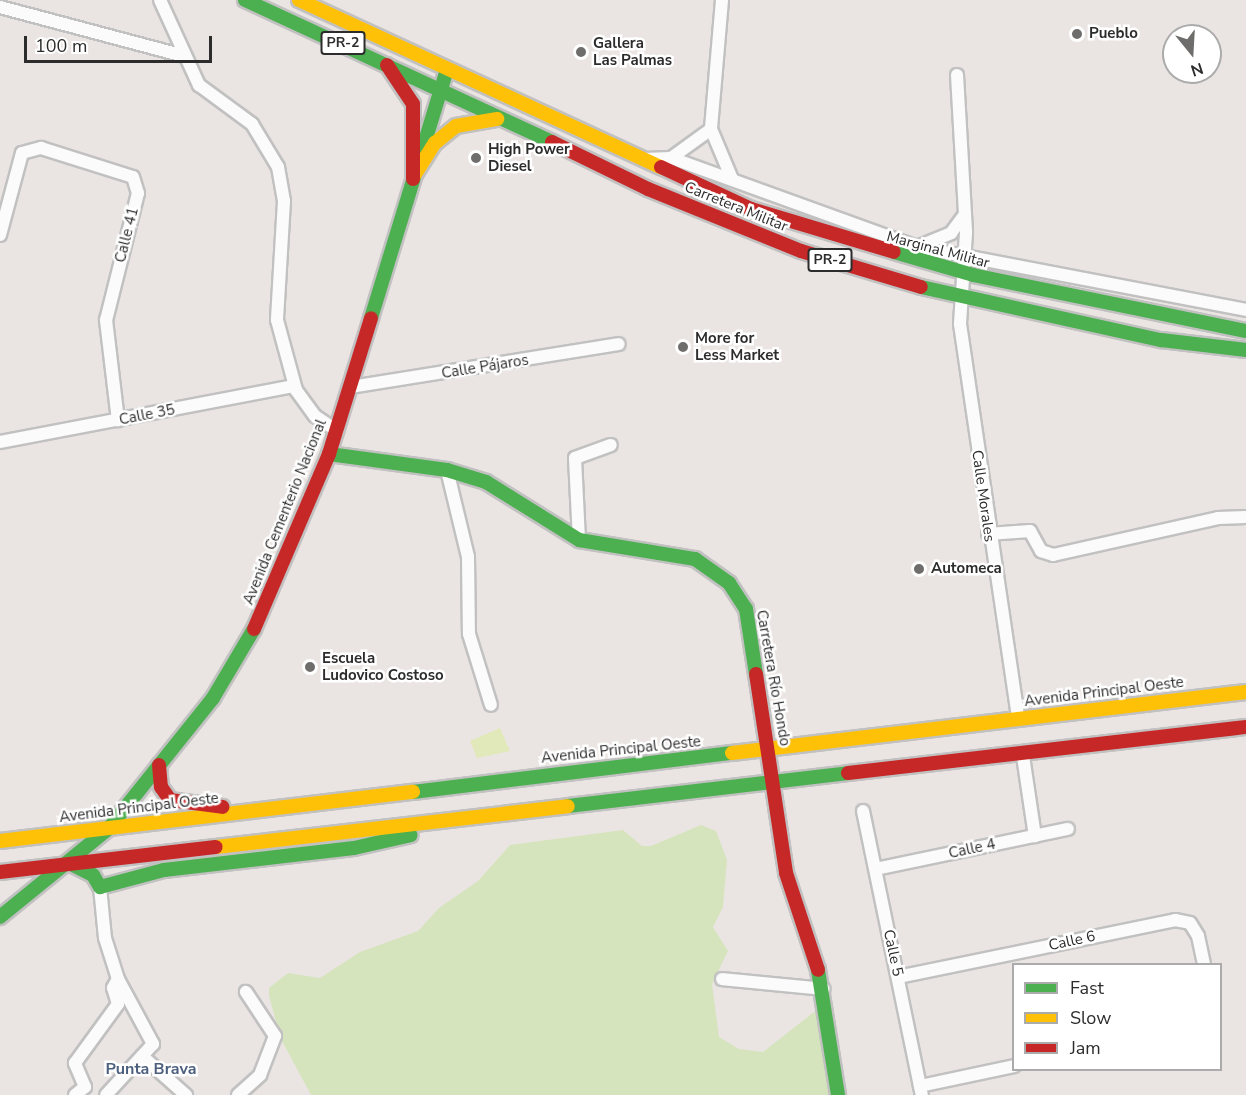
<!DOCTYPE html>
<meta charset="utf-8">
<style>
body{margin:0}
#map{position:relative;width:1246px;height:1095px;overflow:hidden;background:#eae5e2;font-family:"Nunito Sans",sans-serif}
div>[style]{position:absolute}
.green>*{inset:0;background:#d5e4bc}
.pitch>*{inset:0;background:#e1e8b9}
.roads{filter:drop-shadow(2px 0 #c2c1c1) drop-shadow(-2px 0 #c2c1c1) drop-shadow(0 2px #c2c1c1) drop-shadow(0 -2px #c2c1c1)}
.street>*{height:12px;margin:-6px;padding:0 6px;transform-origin:6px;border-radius:6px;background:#fcfbfb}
.fast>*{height:14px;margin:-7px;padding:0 7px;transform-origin:7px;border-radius:7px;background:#4caf50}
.slow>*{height:14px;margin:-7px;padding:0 7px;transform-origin:7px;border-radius:7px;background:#ffc107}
.jam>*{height:14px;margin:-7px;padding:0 7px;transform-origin:7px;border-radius:7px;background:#c62828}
.dots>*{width:16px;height:16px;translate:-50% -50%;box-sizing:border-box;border:3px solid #fff;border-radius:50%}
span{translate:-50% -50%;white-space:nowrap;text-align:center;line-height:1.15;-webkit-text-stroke:5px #fff;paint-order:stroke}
.shield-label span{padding:2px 4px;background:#fff;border:2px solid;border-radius:4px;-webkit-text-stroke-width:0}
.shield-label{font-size:14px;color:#2c2c2c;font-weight:700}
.poi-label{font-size:15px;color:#2c2c2c;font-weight:700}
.left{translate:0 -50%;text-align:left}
.street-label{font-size:15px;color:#2c2c2c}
.neighbourhood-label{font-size:16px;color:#4c607e;font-weight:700}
.legend{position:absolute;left:1012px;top:963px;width:210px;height:108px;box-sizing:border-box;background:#fff;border:2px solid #ababab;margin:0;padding:8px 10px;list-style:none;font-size:18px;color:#2c2c2c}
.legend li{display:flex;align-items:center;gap:12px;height:30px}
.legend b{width:30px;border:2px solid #ababab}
.north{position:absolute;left:1162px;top:24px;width:60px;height:60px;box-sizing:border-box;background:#fff;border:2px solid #ababab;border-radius:50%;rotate:162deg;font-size:16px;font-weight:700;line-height:24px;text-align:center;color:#2c2c2c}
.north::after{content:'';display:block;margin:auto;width:21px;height:27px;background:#6e6d6c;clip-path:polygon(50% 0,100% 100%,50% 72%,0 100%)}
.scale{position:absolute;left:24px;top:36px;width:188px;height:27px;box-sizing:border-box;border:3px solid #2c2c2c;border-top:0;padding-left:8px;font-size:18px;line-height:21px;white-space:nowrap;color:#2c2c2c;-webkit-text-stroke:4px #fff;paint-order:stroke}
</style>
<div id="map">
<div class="green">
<div style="clip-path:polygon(701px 825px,716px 831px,727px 860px,723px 907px,713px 927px,728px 951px,712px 984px,719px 1037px,739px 1049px,763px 1052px,814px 1012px,819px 1017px,831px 1095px,311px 1095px,281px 1039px,269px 996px,269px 988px,288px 973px,320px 978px,360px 952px,418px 931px,439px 908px,478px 881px,510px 845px,623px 830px,642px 846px,651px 846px)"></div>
</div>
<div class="pitch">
<div style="clip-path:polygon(500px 728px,510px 751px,477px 758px,470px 741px)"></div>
</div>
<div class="roads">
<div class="street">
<div style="left:160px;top:0;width:94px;rotate:65.4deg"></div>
<div style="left:199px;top:85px;width:66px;rotate:36.3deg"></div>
<div style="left:252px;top:124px;width:50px;rotate:58.8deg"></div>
<div style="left:278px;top:167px;width:35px;rotate:80deg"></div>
<div style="left:284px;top:201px;width:119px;rotate:93.4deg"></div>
<div style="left:277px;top:320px;width:73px;rotate:74.8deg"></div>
<div style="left:296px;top:390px;width:32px;rotate:54deg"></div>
<div style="left:315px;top:416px;width:27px;rotate:34deg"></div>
<div style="left:722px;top:0;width:129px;rotate:94.9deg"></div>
<div style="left:711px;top:129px;width:54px;rotate:67.2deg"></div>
<div style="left:0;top:7px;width:187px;rotate:14.9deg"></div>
<div style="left:957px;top:75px;width:158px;rotate:86.7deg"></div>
<div style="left:966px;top:233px;width:91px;rotate:93.8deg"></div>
<div style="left:960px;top:324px;width:398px;rotate:81.6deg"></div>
<div style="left:671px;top:158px;width:49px;rotate:-35.9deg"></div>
<div style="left:644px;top:159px;width:27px;rotate:-2deg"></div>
<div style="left:671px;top:158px;width:262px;rotate:19.9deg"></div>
<div style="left:917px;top:247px;width:335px;rotate:10.8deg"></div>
<div style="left:0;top:235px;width:85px;rotate:-75deg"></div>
<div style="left:22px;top:153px;width:20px;rotate:-15deg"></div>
<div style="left:41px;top:148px;width:96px;rotate:17.5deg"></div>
<div style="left:133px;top:177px;width:17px;rotate:73deg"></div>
<div style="left:138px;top:193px;width:131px;rotate:104.1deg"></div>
<div style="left:106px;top:320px;width:101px;rotate:83.2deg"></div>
<div style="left:917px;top:247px;width:37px;rotate:-22deg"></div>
<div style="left:951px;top:233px;width:21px;rotate:-53deg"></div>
<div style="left:351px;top:387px;width:271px;rotate:-9.1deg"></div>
<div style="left:0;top:442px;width:299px;rotate:-10.8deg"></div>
<div style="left:447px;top:470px;width:89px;rotate:76.4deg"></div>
<div style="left:468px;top:557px;width:77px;rotate:89.3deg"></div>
<div style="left:469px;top:634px;width:74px;rotate:72.8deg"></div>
<div style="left:988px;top:534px;width:42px;rotate:-4.1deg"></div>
<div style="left:1030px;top:531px;width:23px;rotate:61deg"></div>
<div style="left:1041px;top:551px;width:13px;rotate:18deg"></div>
<div style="left:1053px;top:555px;width:169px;rotate:-12.6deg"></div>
<div style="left:1218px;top:518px;width:28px;rotate:-2deg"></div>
<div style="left:579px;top:540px;width:82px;rotate:-92.8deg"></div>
<div style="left:575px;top:458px;width:38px;rotate:-20deg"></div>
<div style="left:1023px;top:756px;width:81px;rotate:81.5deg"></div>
<div style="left:863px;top:811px;width:290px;rotate:78.3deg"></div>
<div style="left:876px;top:869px;width:196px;rotate:-11.8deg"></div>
<div style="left:100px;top:887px;width:51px;rotate:84.4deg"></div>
<div style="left:105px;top:938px;width:43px;rotate:72.4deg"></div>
<div style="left:118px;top:979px;width:74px;rotate:61.7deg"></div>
<div style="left:153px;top:1044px;width:69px;rotate:132.7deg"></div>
<div style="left:898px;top:977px;width:283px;rotate:-11.6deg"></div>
<div style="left:1175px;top:920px;width:15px;rotate:11deg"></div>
<div style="left:1190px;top:923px;width:15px;rotate:58deg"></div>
<div style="left:1198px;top:936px;width:29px;rotate:78deg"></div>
<div style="left:722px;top:979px;width:102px;rotate:5.6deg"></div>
<div style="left:142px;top:1056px;width:59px;rotate:41.6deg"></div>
<div style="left:920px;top:1086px;width:96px;rotate:-12deg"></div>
<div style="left:75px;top:1095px;width:13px;rotate:-39deg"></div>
<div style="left:85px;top:1087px;width:26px;rotate:-113deg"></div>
<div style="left:75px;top:1063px;width:73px;rotate:-53.9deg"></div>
<div style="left:118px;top:1004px;width:17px;rotate:-107deg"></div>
<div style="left:113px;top:988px;width:10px;rotate:-61deg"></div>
<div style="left:238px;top:1095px;width:30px;rotate:-42deg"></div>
<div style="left:260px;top:1075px;width:42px;rotate:-69deg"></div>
<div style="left:275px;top:1036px;width:53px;rotate:-123.4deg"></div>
</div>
<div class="fast">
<div style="left:245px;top:0;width:338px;rotate:24.8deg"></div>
<div style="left:894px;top:252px;width:82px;rotate:16.2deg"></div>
<div style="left:973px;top:275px;width:279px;rotate:11.6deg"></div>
<div style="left:921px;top:287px;width:246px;rotate:12.5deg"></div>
<div style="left:1161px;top:340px;width:86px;rotate:6.7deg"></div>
<div style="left:371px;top:318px;width:260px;rotate:-73deg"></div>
<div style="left:329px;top:454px;width:119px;rotate:7.7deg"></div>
<div style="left:447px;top:470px;width:41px;rotate:17.1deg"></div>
<div style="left:486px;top:482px;width:110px;rotate:31.9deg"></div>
<div style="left:579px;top:540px;width:118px;rotate:9.3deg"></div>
<div style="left:695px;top:559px;width:42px;rotate:35.2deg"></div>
<div style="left:729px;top:583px;width:31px;rotate:57deg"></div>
<div style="left:746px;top:609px;width:66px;rotate:81.3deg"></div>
<div style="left:413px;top:792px;width:321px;rotate:-7deg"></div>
<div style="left:568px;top:806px;width:282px;rotate:-6.7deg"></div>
<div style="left:71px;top:864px;width:25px;rotate:27deg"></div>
<div style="left:93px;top:875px;width:14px;rotate:60deg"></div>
<div style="left:100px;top:887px;width:66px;rotate:-14.9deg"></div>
<div style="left:164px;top:870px;width:191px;rotate:-6.6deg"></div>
<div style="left:354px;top:848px;width:58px;rotate:-12.8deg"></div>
<div style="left:0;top:917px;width:141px;rotate:-39.2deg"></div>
<div style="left:109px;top:828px;width:166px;rotate:-51.3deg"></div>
<div style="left:213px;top:698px;width:80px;rotate:-59.3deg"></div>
<div style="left:818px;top:970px;width:127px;rotate:80.9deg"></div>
</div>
<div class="slow">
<div style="left:299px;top:0;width:399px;rotate:24.8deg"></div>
<div style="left:414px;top:176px;width:39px;rotate:-58deg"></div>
<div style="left:435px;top:143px;width:27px;rotate:-39deg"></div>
<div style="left:456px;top:126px;width:42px;rotate:-9.7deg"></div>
<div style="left:732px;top:753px;width:518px;rotate:-6.77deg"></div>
<div style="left:0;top:841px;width:416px;rotate:-6.8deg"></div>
<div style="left:216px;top:847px;width:354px;rotate:-6.6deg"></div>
</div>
<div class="jam">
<div style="left:387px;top:65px;width:47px;rotate:56.3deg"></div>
<div style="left:413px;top:104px;width:75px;rotate:90deg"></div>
<div style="left:552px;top:142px;width:107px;rotate:26.1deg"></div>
<div style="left:648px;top:189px;width:165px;rotate:22.1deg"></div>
<div style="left:801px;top:251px;width:125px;rotate:16.7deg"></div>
<div style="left:661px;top:167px;width:99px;rotate:25deg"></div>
<div style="left:751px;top:209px;width:149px;rotate:16.7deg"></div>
<div style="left:254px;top:629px;width:190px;rotate:-66.8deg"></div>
<div style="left:329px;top:454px;width:142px;rotate:-72.8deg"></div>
<div style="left:756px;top:674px;width:201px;rotate:81.4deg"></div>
<div style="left:786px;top:873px;width:102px;rotate:71.7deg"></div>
<div style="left:159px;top:765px;width:22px;rotate:85deg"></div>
<div style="left:161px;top:787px;width:16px;rotate:55deg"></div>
<div style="left:170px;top:800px;width:53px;rotate:7.5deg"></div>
<div style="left:848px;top:773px;width:401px;rotate:-6.6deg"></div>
<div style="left:0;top:872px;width:217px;rotate:-6.6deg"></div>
</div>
</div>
<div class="dots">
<div style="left:1077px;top:34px;background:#6e6d6c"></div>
<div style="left:581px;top:52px;background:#6e6d6c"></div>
<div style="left:476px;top:158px;background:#6e6d6c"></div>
<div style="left:683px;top:347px;background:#6e6d6c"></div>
<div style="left:919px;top:569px;background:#6e6d6c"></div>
<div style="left:310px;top:667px;background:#6e6d6c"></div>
</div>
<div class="shield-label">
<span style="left:343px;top:43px">PR-2</span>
<span style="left:830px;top:260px">PR-2</span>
</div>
<div class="poi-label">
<span class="left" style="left:1089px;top:34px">Pueblo</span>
<span class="left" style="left:593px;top:52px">Gallera<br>Las Palmas</span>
<span class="left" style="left:488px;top:158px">High Power<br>Diesel</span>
<span class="left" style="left:695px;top:347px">More for<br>Less Market</span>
<span class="left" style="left:931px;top:569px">Automeca</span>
<span class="left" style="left:322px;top:667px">Escuela<br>Ludovico Costoso</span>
</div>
<div class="street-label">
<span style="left:736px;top:207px;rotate:22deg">Carretera Militar</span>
<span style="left:127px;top:235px;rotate:-76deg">Calle 41</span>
<span style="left:938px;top:250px;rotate:15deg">Marginal Militar</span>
<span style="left:485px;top:367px;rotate:-9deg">Calle Pájaros</span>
<span style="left:147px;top:415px;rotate:-11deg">Calle 35</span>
<span style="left:983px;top:496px;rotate:82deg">Calle Morales</span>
<span style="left:285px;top:512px;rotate:-68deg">Avenida Cementerio Nacional</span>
<span style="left:773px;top:678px;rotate:80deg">Carretera Río Hondo</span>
<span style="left:1104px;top:692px;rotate:-7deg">Avenida Principal Oeste</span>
<span style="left:621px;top:750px;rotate:-6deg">Avenida Principal Oeste</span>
<span style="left:139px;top:808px;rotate:-7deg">Avenida Principal Oeste</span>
<span style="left:972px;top:849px;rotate:-12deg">Calle 4</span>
<span style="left:1072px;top:941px;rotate:-12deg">Calle 6</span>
<span style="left:893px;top:953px;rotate:78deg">Calle 5</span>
</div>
<div class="neighbourhood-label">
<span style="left:151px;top:1069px">Punta Brava</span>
</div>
<ul class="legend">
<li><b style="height:8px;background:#4caf50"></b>Fast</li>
<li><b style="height:8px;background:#ffc107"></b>Slow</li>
<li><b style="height:8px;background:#c62828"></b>Jam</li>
</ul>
<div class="north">N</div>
<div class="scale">100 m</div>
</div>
